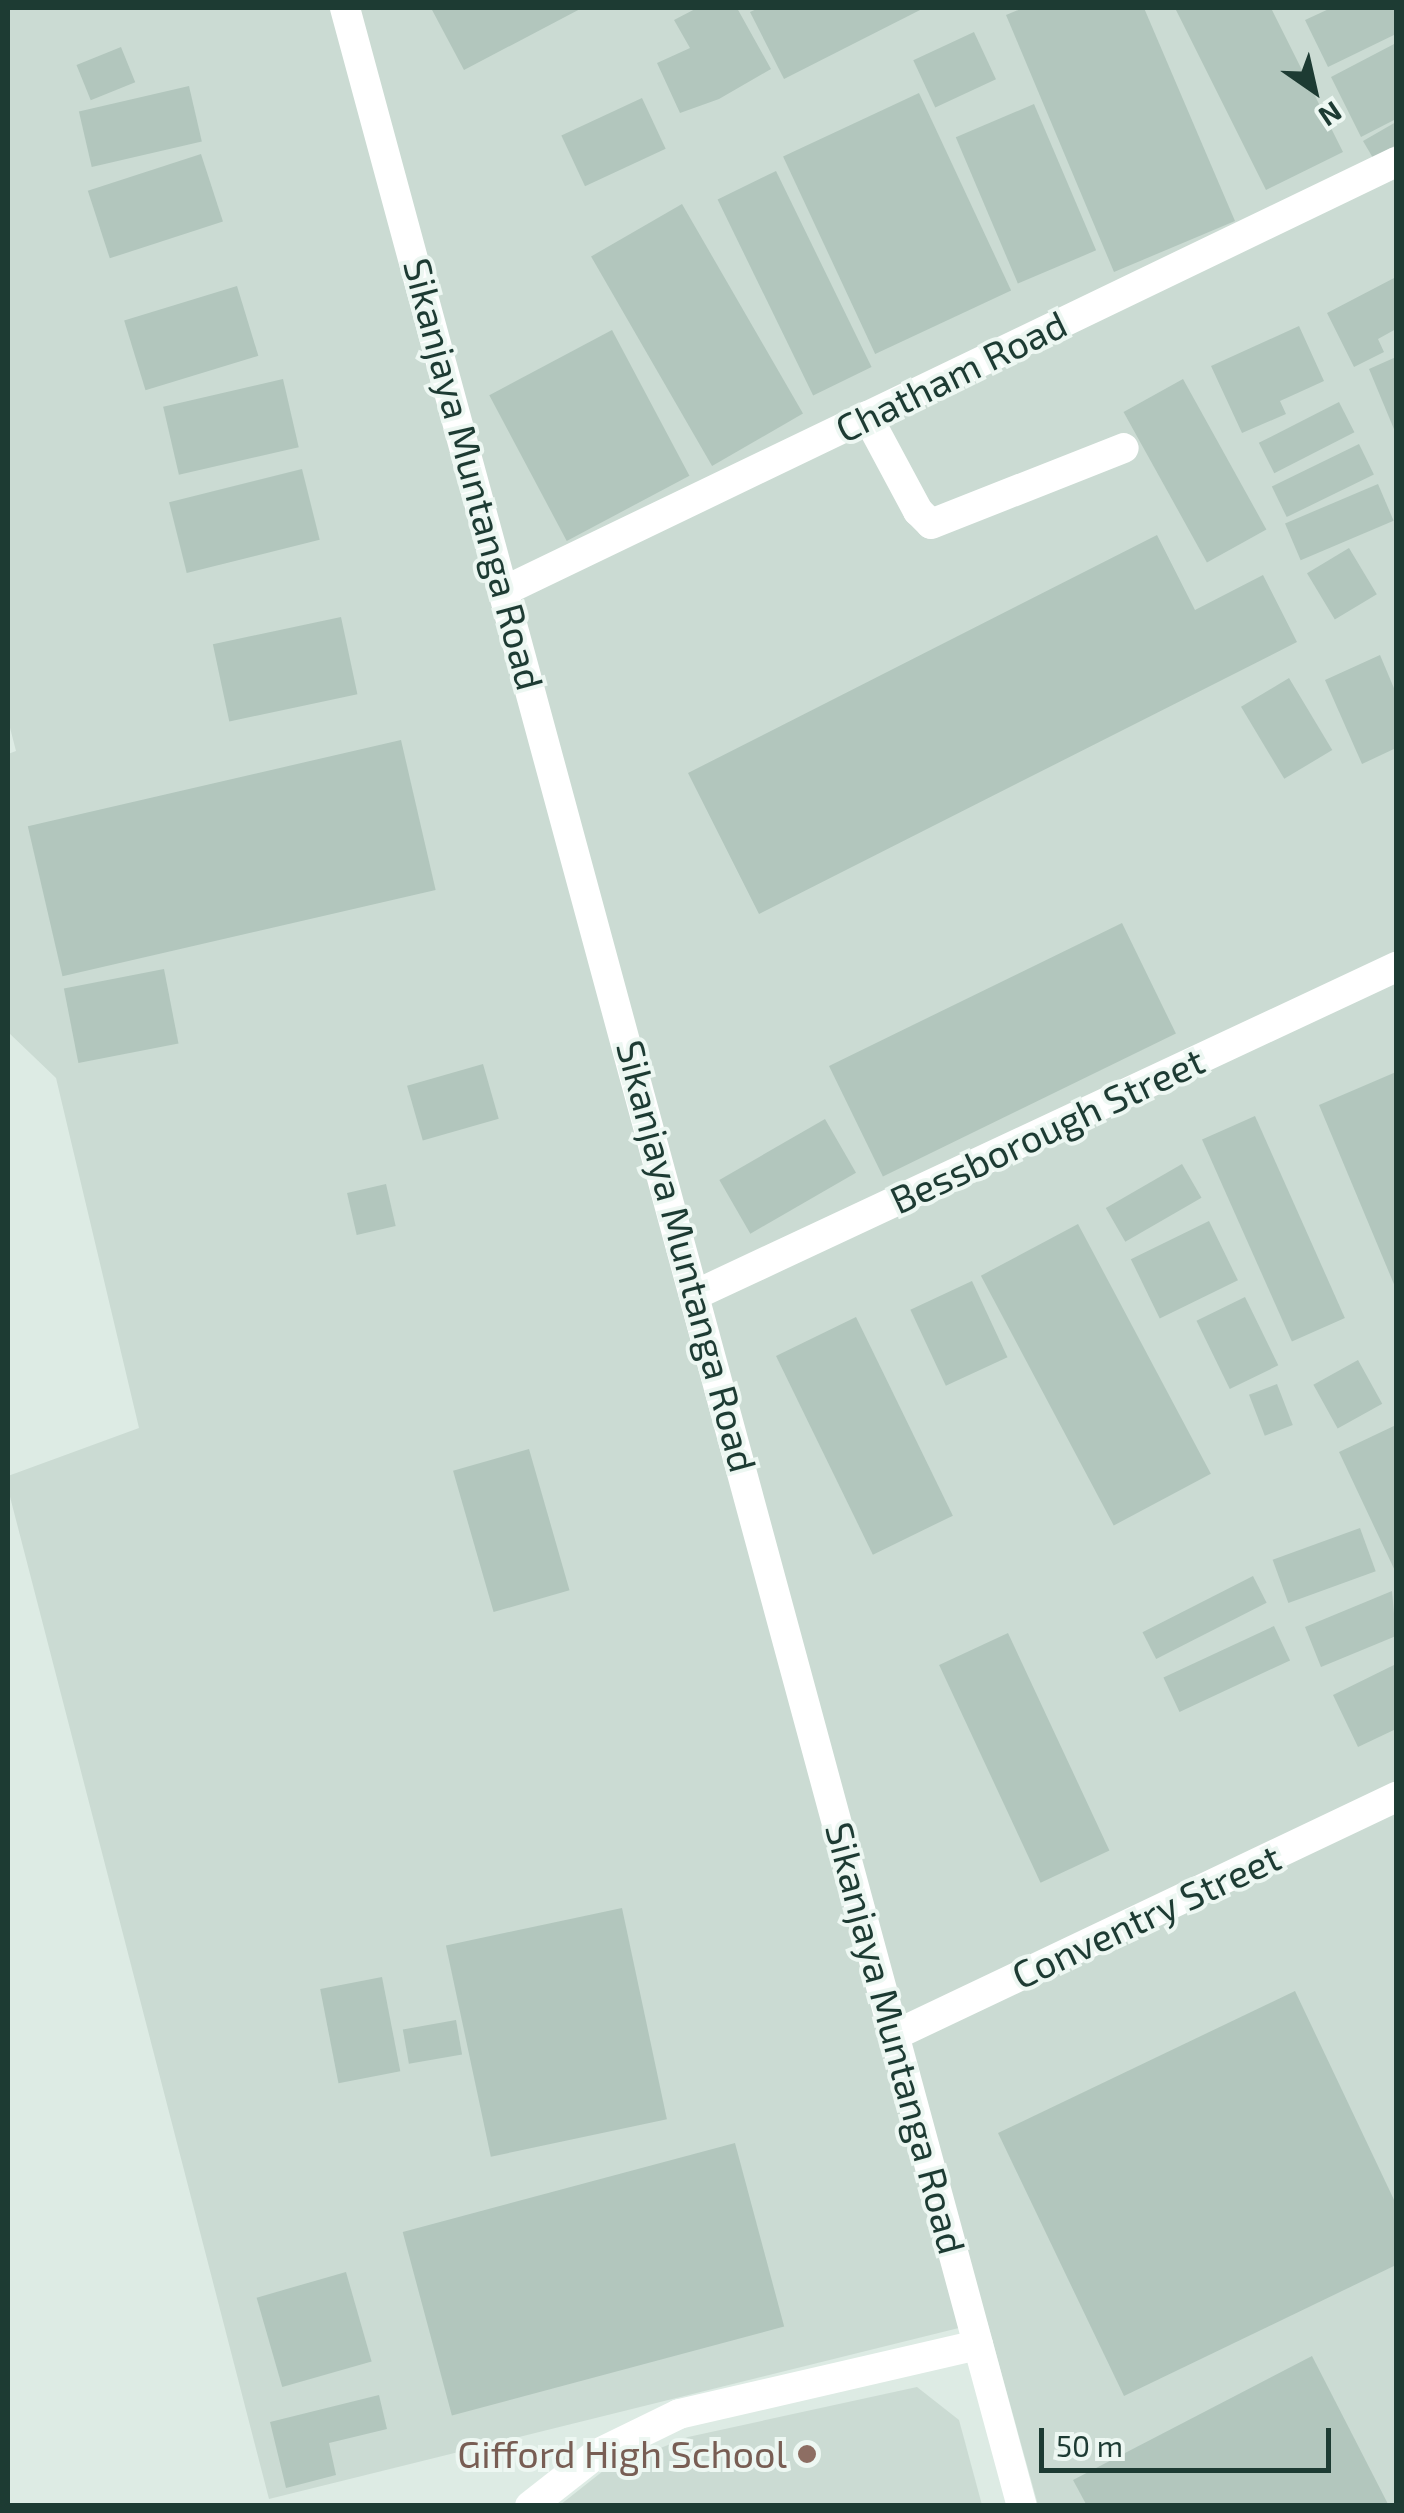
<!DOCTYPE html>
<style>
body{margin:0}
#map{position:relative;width:1404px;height:2513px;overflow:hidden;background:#ddebe4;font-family:"Exo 2",sans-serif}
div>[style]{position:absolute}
.built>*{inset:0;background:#cbdbd3}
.building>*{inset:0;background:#b2c6bd;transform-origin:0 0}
.minor>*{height:30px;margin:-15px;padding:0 15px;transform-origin:15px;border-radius:15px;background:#fff}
.dots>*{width:28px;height:28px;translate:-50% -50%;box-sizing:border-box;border:5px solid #edf7f2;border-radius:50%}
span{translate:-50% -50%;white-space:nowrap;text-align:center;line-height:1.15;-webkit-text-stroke:8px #edf7f2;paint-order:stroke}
.street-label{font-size:38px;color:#1d3b33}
.education-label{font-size:38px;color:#785e54}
.right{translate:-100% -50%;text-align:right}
.frame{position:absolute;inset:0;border:10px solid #1d3b33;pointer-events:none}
.north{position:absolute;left:1264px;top:40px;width:100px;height:100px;-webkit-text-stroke:8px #edf7f2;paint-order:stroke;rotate:146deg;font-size:28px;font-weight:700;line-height:40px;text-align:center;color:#1d3b33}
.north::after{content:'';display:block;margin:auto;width:35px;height:45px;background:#1d3b33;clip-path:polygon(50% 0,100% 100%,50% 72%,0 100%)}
.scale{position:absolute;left:1039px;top:2428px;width:292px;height:45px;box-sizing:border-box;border:5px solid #1d3b33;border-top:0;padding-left:12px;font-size:30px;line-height:35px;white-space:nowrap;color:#1d3b33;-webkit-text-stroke:8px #edf7f2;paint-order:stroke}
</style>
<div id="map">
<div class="built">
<div style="clip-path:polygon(8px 8px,1396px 8px,1396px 2505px,1038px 2505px,987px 2321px,269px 2499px,8px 1489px,8px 1476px,139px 1428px,56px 1078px,8px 1032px,8px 754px,16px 751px,8px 720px)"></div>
<div style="clip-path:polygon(917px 2387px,959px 2420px,982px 2505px,560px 2505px,603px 2471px,688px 2437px)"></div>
</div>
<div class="building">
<div style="clip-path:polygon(431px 8px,582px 8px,464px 70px)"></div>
<div style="clip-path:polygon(697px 8px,737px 8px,771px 69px,719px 99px,680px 113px,657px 63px,690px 48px,674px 20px)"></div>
<div style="clip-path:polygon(759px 8px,924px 8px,784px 79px,750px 12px)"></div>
<div style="clip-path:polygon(1023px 8px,1144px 8px,1235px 221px,1114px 272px,1006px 15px)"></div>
<div style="clip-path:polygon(1175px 8px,1271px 8px,1343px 152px,1266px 190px)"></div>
<div style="clip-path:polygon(1331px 8px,1396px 8px,1396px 34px,1328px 67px,1305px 20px)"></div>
<div style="left:974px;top:32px;width:52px;height:67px;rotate:65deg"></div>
<div style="clip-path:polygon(1396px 43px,1396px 119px,1361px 137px,1331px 77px)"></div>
<div style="left:121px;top:47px;width:38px;height:48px;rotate:68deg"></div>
<div style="left:189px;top:86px;width:57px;height:113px;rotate:77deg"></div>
<div style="left:919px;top:93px;width:218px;height:150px;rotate:65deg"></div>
<div style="left:642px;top:98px;width:56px;height:89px;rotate:65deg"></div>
<div style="left:1034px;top:104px;width:159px;height:85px;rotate:67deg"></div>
<div style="clip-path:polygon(1396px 122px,1396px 145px,1373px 158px,1363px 141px)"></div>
<div style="left:201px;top:154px;width:71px;height:119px;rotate:72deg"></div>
<div style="left:776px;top:171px;width:218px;height:65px;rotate:64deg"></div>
<div style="left:682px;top:204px;width:242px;height:105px;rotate:60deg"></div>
<div style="clip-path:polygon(1396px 277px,1396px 329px,1378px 339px,1384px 352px,1354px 367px,1327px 313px)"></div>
<div style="left:237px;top:286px;width:73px;height:118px;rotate:73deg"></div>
<div style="clip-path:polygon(1299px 326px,1324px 381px,1280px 401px,1286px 414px,1242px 433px,1211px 366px)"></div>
<div style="left:612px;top:330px;width:165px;height:139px;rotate:62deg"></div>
<div style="clip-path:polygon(1396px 357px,1396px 434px,1369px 369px)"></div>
<div style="left:283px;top:379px;width:70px;height:123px;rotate:77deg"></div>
<div style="left:1183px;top:379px;width:172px;height:68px;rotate:61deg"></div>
<div style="left:1339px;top:402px;width:34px;height:90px;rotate:63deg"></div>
<div style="left:1359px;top:444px;width:34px;height:97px;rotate:64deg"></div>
<div style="left:302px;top:469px;width:73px;height:137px;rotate:76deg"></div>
<div style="left:1378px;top:484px;width:40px;height:101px;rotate:67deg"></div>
<div style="clip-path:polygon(1157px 535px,1195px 610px,1263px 575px,1297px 642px,759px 914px,688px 773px)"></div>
<div style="left:1349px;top:548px;width:54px;height:49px;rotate:59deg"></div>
<div style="left:341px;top:617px;width:79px;height:131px;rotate:78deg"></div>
<div style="clip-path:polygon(1380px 655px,1396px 693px,1396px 748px,1362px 764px,1325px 680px)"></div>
<div style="left:1289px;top:678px;width:84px;height:56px;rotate:59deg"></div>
<div style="left:401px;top:740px;width:154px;height:383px;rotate:77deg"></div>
<div style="left:1122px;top:923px;width:123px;height:326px;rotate:64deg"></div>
<div style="left:164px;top:969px;width:76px;height:102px;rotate:79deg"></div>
<div style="left:483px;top:1064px;width:57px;height:79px;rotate:74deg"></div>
<div style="clip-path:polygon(1396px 1072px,1396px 1289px,1319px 1105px)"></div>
<div style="left:1255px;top:1116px;width:221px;height:58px;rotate:66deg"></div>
<div style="left:825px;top:1119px;width:62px;height:122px;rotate:60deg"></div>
<div style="left:1182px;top:1164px;width:39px;height:88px;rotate:60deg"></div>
<div style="left:386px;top:1184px;width:43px;height:40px;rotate:77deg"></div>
<div style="left:1209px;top:1221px;width:66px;height:87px;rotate:64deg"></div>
<div style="left:1078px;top:1224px;width:283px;height:110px;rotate:62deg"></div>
<div style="left:972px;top:1281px;width:84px;height:68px;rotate:65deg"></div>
<div style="left:1245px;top:1297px;width:76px;height:54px;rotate:64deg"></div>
<div style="left:856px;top:1317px;width:221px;height:89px;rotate:64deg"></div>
<div style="left:1358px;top:1360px;width:50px;height:51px;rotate:61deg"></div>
<div style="left:1277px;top:1384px;width:44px;height:30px;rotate:69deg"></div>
<div style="clip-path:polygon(1396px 1425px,1396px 1573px,1339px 1452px)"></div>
<div style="left:529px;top:1449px;width:147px;height:79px;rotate:74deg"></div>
<div style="left:1360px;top:1528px;width:46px;height:93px;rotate:70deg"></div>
<div style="left:1253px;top:1576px;width:30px;height:124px;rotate:63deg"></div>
<div style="clip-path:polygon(1392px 1591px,1396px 1636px,1321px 1667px,1305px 1627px)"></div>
<div style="left:1274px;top:1626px;width:38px;height:122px;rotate:65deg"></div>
<div style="left:1008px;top:1633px;width:240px;height:76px;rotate:65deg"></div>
<div style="clip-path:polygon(1396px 1664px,1396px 1729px,1358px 1747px,1333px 1695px)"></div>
<div style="left:622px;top:1908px;width:216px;height:180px;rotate:78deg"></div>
<div style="left:382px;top:1977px;width:96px;height:63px;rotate:79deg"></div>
<div style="clip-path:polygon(1295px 1991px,1396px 2204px,1396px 2265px,1124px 2396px,998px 2133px)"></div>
<div style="left:456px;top:2020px;width:35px;height:54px;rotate:80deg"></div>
<div style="left:735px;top:2143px;width:190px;height:344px;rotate:75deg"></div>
<div style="left:346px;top:2272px;width:93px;height:93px;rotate:74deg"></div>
<div style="clip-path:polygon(1312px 2356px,1389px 2506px,1087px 2506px,1073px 2480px)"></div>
<div style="clip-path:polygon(379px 2395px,387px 2429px,329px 2443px,336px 2475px,286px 2488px,270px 2422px)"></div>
</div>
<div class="minor">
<div style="left:345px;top:8px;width:2588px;rotate:74.84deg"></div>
<div style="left:867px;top:416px;width:108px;rotate:61.8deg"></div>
<div style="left:918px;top:511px;width:18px;rotate:45deg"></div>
<div style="left:931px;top:524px;width:207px;rotate:-21.5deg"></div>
<div style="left:506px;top:590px;width:988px;rotate:-25.68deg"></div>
<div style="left:697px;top:1294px;width:772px;rotate:-25.07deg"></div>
<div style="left:895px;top:2035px;width:555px;rotate:-25.41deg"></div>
<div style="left:530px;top:2506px;width:83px;rotate:-38.1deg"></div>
<div style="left:595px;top:2455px;width:93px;rotate:-26deg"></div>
<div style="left:679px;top:2414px;width:307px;rotate:-13deg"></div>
</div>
<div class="dots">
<div style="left:807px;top:2454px;background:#8d6e63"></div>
</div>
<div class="street-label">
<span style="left:951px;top:376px;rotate:-26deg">Chatham Road</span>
<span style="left:474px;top:474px;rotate:75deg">Sikanjaya Muntanga Road</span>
<span style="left:1047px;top:1130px;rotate:-25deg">Bessborough Street</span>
<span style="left:687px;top:1256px;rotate:75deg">Sikanjaya Muntanga Road</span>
<span style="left:1146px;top:1916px;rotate:-25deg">Conventry Street</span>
<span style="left:896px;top:2038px;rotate:75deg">Sikanjaya Muntanga Road</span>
</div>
<div class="education-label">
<span class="right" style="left:787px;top:2454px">Gifford High School</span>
</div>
<div class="frame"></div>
<div class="north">N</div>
<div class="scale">50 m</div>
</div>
